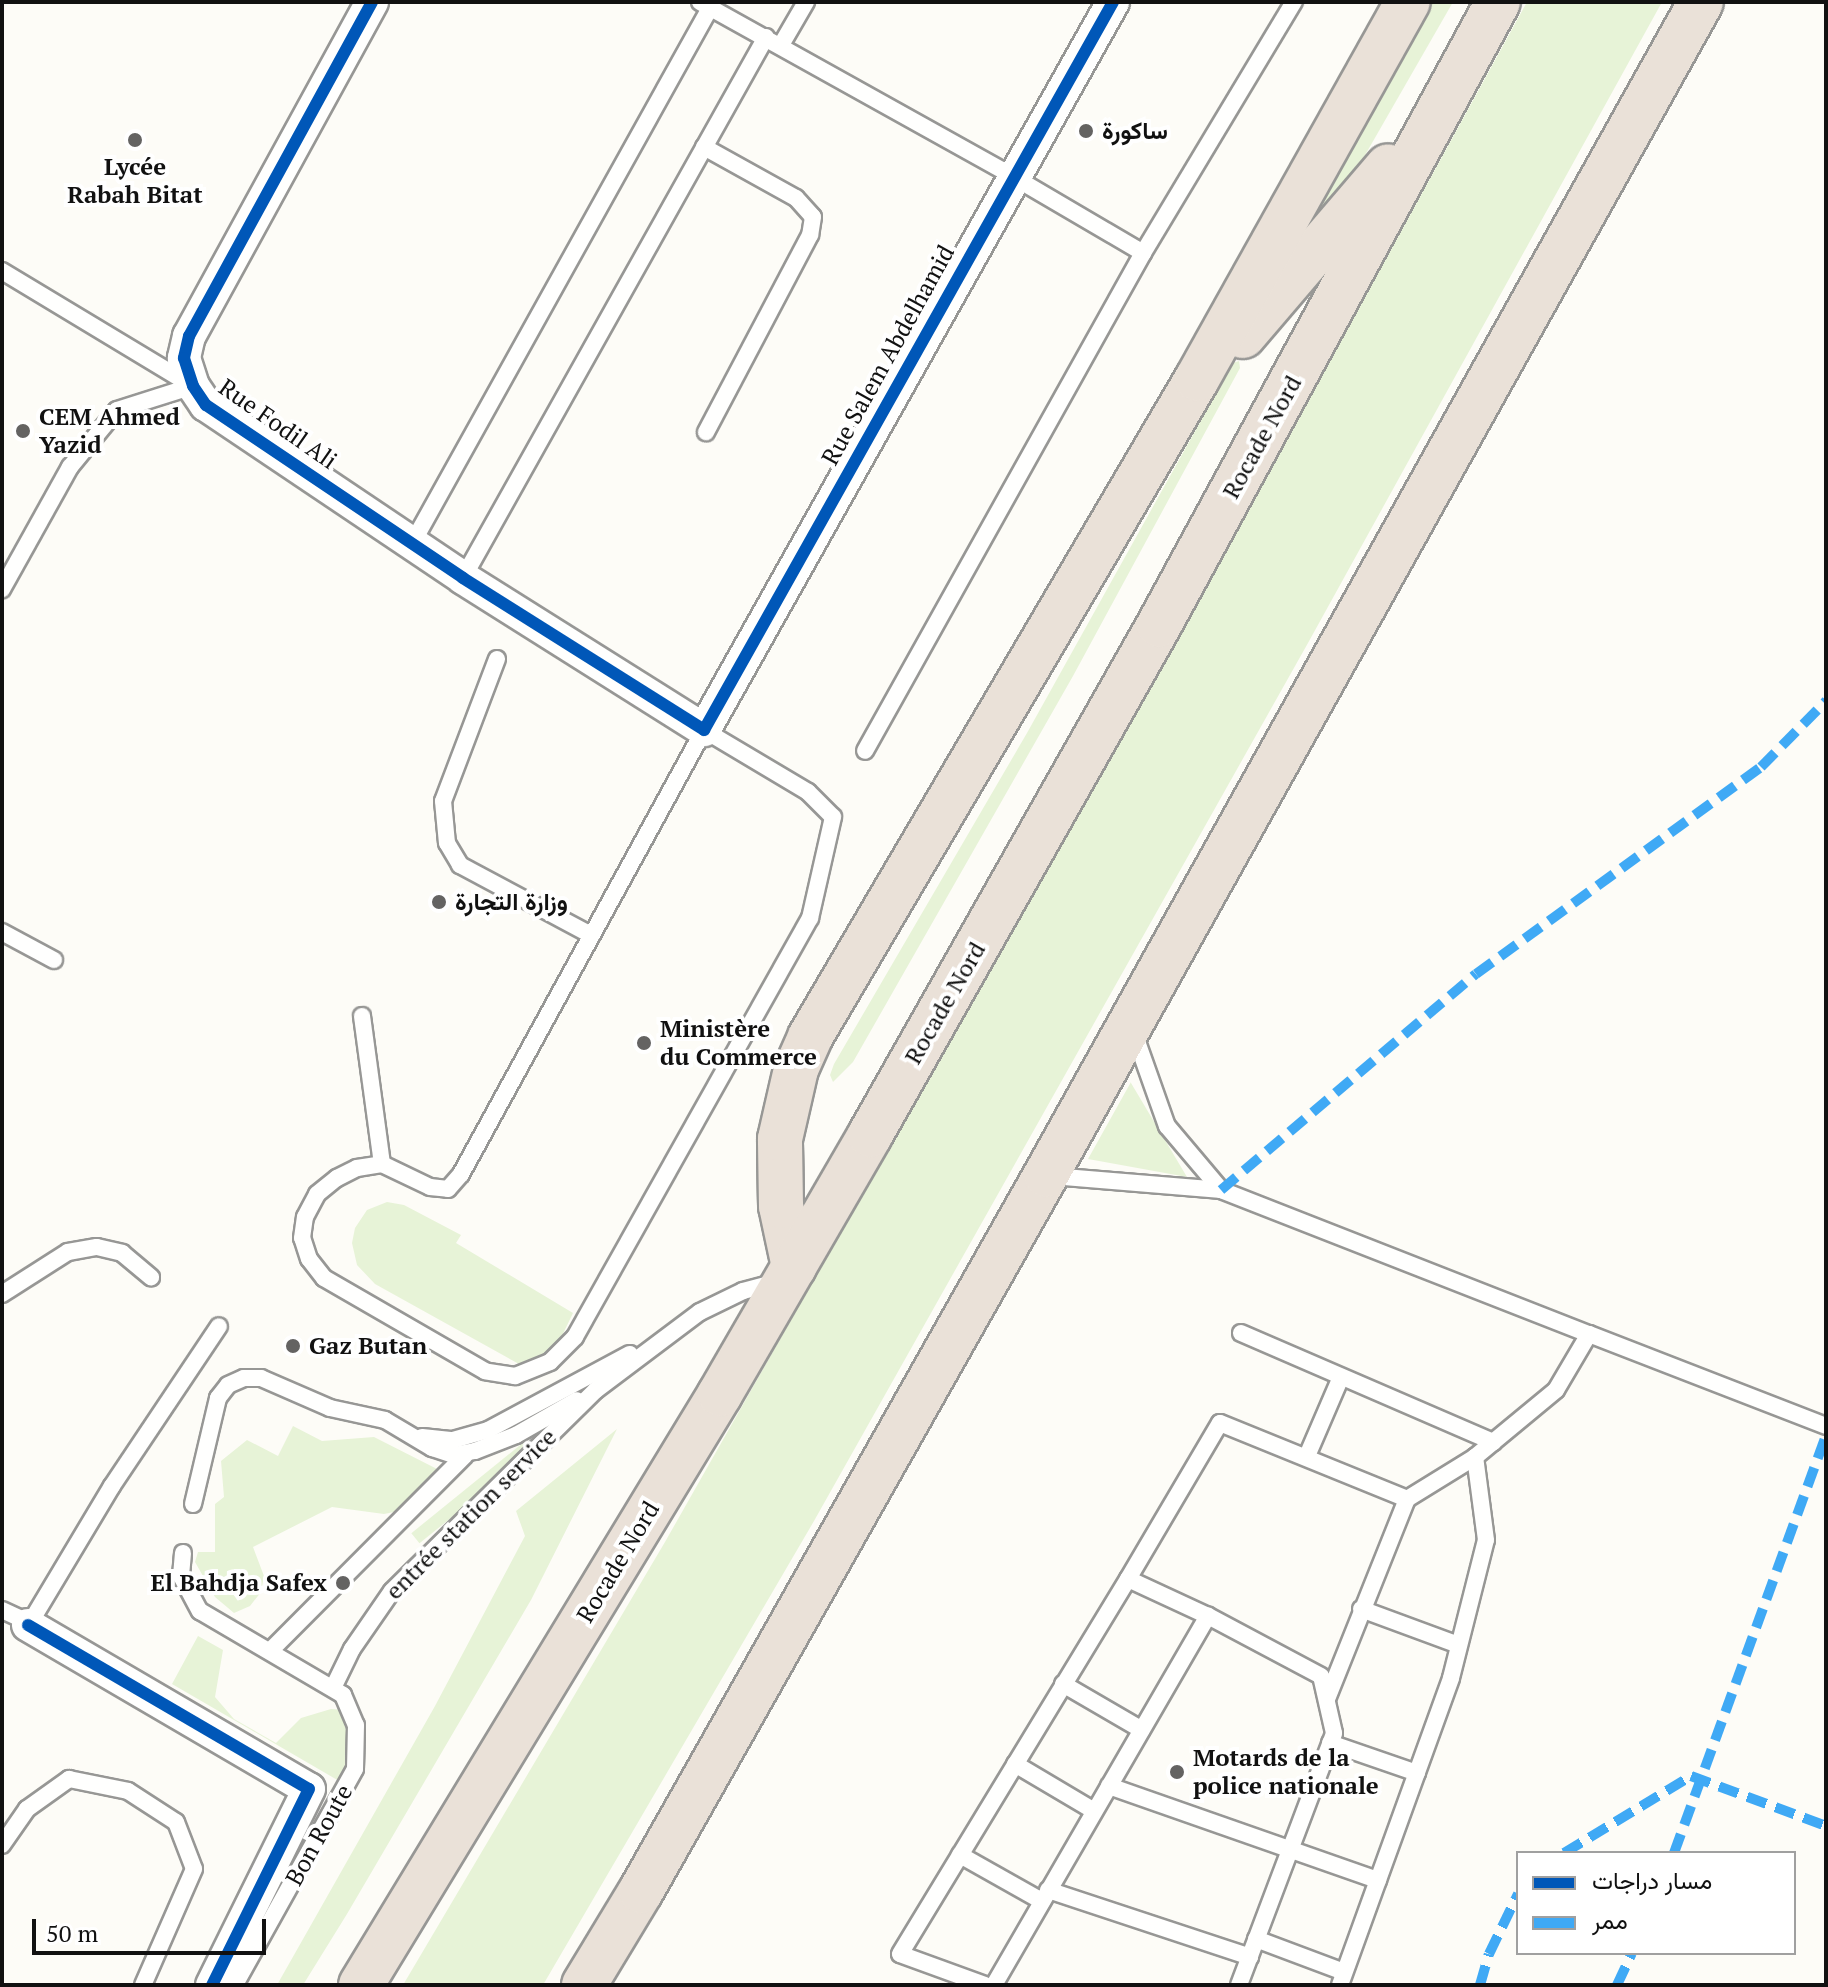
<!DOCTYPE html>
<meta charset="utf-8">
<style>
body{margin:0}
#map{position:relative;width:1828px;height:1987px;overflow:hidden;background:#fdfcf7;font-family:"PT Serif",Vazirmatn,serif}
div>[style]{position:absolute}
.green>*{inset:0;background:#e7f3d7;transform-origin:0 0}
.roads{filter:drop-shadow(2px 0 #979795) drop-shadow(-2px 0 #979795) drop-shadow(0 2px #979795) drop-shadow(0 -2px #979795)}
.service>*{height:16px;margin:-8px;padding:0 8px;transform-origin:8px;border-radius:8px;background:#fffffe}
.minor>*{height:32px;margin:-16px;padding:0 16px;transform-origin:16px;border-radius:16px;background:#fffffe}
.motorway>*{height:44px;margin:-22px;padding:0 22px;transform-origin:22px;border-radius:22px;background:#eae1d8}
.quiet>*{height:10px;margin-top:-5px;transform-origin:0;background:repeating-linear-gradient(90deg,#3fa9f5 0 20px,transparent 0 30px)}
.cycleway>*{height:12px;margin:-6px;padding:0 6px;transform-origin:6px;border-radius:6px;background:#0057b8}
.dots>*{width:22px;height:22px;translate:-50% -50%;box-sizing:border-box;border:4px solid #fff;border-radius:50%}
span{translate:-50% -50%;white-space:nowrap;text-align:center;line-height:1.15;-webkit-text-stroke:8px #fff;paint-order:stroke}
.poi-label{font-size:24px;color:#111;font-weight:700}
.left{translate:0 -50%;text-align:left}
.right{translate:-100% -50%;text-align:right}
.street-label{font-size:24px;color:#111}
.frame{position:absolute;inset:0;border:4px solid #111;pointer-events:none}
.legend{position:absolute;left:1516px;top:1851px;width:280px;height:104px;box-sizing:border-box;background:#fff;border:2px solid #a0a0a0;margin:0;padding:10px 14px;list-style:none;font-size:24px;color:#111}
.legend li{display:flex;align-items:center;gap:16px;height:40px}
.legend b{width:40px;border:2px solid #a0a0a0}
.scale{position:absolute;left:32px;top:1919px;width:234px;height:36px;box-sizing:border-box;border:4px solid #111;border-top:0;padding-left:10px;font-size:24px;line-height:28px;white-space:nowrap;color:#111;-webkit-text-stroke:6px #fff;paint-order:stroke}
</style>
<div id="map">
<div class="green">
<div style="clip-path:polygon(1423px 2px,1453px 2px,1318px 237px,1291px 236px)"></div>
<div style="clip-path:polygon(1527px 2px,1662px 2px,1308px 643px,814px 1521px,543px 1985px,403px 1985px,665px 1542px,1185px 625px)"></div>
<div style="clip-path:polygon(1239px 361px,1240px 368px,1073px 676px,853px 1062px,833px 1082px,830px 1075px,834px 1064px,1027px 733px,1233px 363px)"></div>
<div style="clip-path:polygon(1131px 1082px,1131px 1083px,1187px 1177px,1088px 1159px)"></div>
<div style="clip-path:polygon(387px 1202px,404px 1205px,461px 1235px,456px 1243px,573px 1313px,559px 1342px,531px 1363px,519px 1364px,375px 1284px,357px 1265px,352px 1243px,355px 1228px,367px 1210px)"></div>
<div style="clip-path:polygon(293px 1426px,322px 1441px,374px 1437px,441px 1471px,409px 1509px,384px 1514px,332px 1507px,253px 1547px,264px 1576px,261px 1592px,250px 1606px,234px 1613px,215px 1597px,195px 1562px,198px 1552px,215px 1552px,215px 1504px,224px 1497px,221px 1461px,247px 1440px,278px 1456px)"></div>
<div style="clip-path:polygon(617px 1429px,531px 1600px,347px 1914px,303px 1985px,277px 1985px,435px 1706px,525px 1536px,516px 1511px)"></div>
<div style="left:524px;top:1442px;width:13px;height:145px;rotate:51deg"></div>
<div style="clip-path:polygon(198px 1636px,223px 1650px,215px 1697px,234px 1719px,276px 1743px,301px 1718px,331px 1709px,346px 1710px,358px 1739px,346px 1785px,172px 1684px)"></div>
</div>
<div class="roads">
<div class="service">
<div style="left:700px;top:2px;width:357px;rotate:29.1deg"></div>
<div style="left:1012px;top:176px;width:152px;rotate:30.4deg"></div>
<div style="left:1143px;top:253px;width:570px;rotate:119.17deg"></div>
<div style="left:781px;top:45px;width:50px;rotate:-59.8deg"></div>
<div style="left:704px;top:147px;width:105px;rotate:29deg"></div>
<div style="left:796px;top:198px;width:25px;rotate:48deg"></div>
<div style="left:813px;top:217px;width:18px;rotate:99deg"></div>
<div style="left:810px;top:235px;width:223px;rotate:117.8deg"></div>
<div style="left:1143px;top:253px;width:293px;rotate:-59deg"></div>
<div style="left:2px;top:271px;width:223px;rotate:31.1deg"></div>
<div style="left:193px;top:386px;width:80px;rotate:162.5deg"></div>
<div style="left:117px;top:410px;width:74px;rotate:129.5deg"></div>
<div style="left:70px;top:467px;width:140px;rotate:119.1deg"></div>
<div style="left:413px;top:542px;width:611px;rotate:-60.92deg"></div>
<div style="left:463px;top:578px;width:620px;rotate:-60.75deg"></div>
<div style="left:497px;top:659px;width:152px;rotate:110.8deg"></div>
<div style="left:443px;top:801px;width:42px;rotate:84.6deg"></div>
<div style="left:447px;top:843px;width:26px;rotate:59deg"></div>
<div style="left:460px;top:865px;width:149px;rotate:28.1deg"></div>
<div style="left:704px;top:730px;width:121px;rotate:30.8deg"></div>
<div style="left:808px;top:792px;width:35px;rotate:45deg"></div>
<div style="left:833px;top:817px;width:104px;rotate:102.8deg"></div>
<div style="left:810px;top:918px;width:480px;rotate:119.3deg"></div>
<div style="left:575px;top:1337px;width:35px;rotate:135deg"></div>
<div style="left:550px;top:1362px;width:38px;rotate:158deg"></div>
<div style="left:515px;top:1376px;width:30px;rotate:-171deg"></div>
<div style="left:485px;top:1371px;width:186px;rotate:-150deg"></div>
<div style="left:324px;top:1278px;width:24px;rotate:-128deg"></div>
<div style="left:309px;top:1259px;width:22px;rotate:-108deg"></div>
<div style="left:302px;top:1238px;width:21px;rotate:-82deg"></div>
<div style="left:305px;top:1217px;width:26px;rotate:-62deg"></div>
<div style="left:317px;top:1194px;width:26px;rotate:-39deg"></div>
<div style="left:337px;top:1178px;width:22px;rotate:-27deg"></div>
<div style="left:357px;top:1168px;width:25px;rotate:-9deg"></div>
<div style="left:382px;top:1164px;width:53px;rotate:25.6deg"></div>
<div style="left:430px;top:1187px;width:18px;rotate:6deg"></div>
<div style="left:448px;top:1189px;width:20px;rotate:-49deg"></div>
<div style="left:461px;top:1174px;width:506px;rotate:-61.31deg"></div>
<div style="left:2px;top:932px;width:59px;rotate:28.3deg"></div>
<div style="left:362px;top:1016px;width:149px;rotate:82.3deg"></div>
<div style="left:1134px;top:1033px;width:99px;rotate:70.5deg"></div>
<div style="left:1167px;top:1126px;width:84px;rotate:49.8deg"></div>
<div style="left:1052px;top:1176px;width:170px;rotate:4.7deg"></div>
<div style="left:1221px;top:1190px;width:395px;rotate:21.4deg"></div>
<div style="left:2px;top:1294px;width:78px;rotate:-32.5deg"></div>
<div style="left:68px;top:1252px;width:29px;rotate:-10deg"></div>
<div style="left:97px;top:1247px;width:26px;rotate:13deg"></div>
<div style="left:122px;top:1253px;width:38px;rotate:40deg"></div>
<div style="left:1241px;top:1333px;width:275px;rotate:23.4deg"></div>
<div style="left:422px;top:1437px;width:31px;rotate:6deg"></div>
<div style="left:453px;top:1440px;width:36px;rotate:-16deg"></div>
<div style="left:488px;top:1430px;width:161px;rotate:-28.2deg"></div>
<div style="left:1307px;top:1456px;width:86px;rotate:-66.7deg"></div>
<div style="left:193px;top:1504px;width:109px;rotate:-76.7deg"></div>
<div style="left:218px;top:1398px;width:16px;rotate:-52deg"></div>
<div style="left:228px;top:1385px;width:17px;rotate:-24deg"></div>
<div style="left:244px;top:1378px;width:17px"></div>
<div style="left:261px;top:1378px;width:75px;rotate:23.5deg"></div>
<div style="left:330px;top:1408px;width:56px;rotate:12.3deg"></div>
<div style="left:385px;top:1420px;width:55px;rotate:30.8deg"></div>
<div style="left:432px;top:1448px;width:23px;rotate:18deg"></div>
<div style="left:454px;top:1455px;width:21px;rotate:-11deg"></div>
<div style="left:475px;top:1451px;width:44px;rotate:-21.3deg"></div>
<div style="left:516px;top:1435px;width:70px;rotate:-29.8deg"></div>
<div style="left:183px;top:1553px;width:23px;rotate:95deg"></div>
<div style="left:181px;top:1576px;width:40px;rotate:62deg"></div>
<div style="left:200px;top:1611px;width:166px;rotate:30.4deg"></div>
<div style="left:343px;top:1695px;width:33px;rotate:67deg"></div>
<div style="left:356px;top:1725px;width:44px;rotate:91.3deg"></div>
<div style="left:355px;top:1769px;width:247px;rotate:119.1deg"></div>
<div style="left:1361px;top:1609px;width:104px;rotate:20.2deg"></div>
<div style="left:2px;top:1610px;width:31px;rotate:25deg"></div>
<div style="left:30px;top:1623px;width:160px;rotate:-59.1deg"></div>
<div style="left:112px;top:1486px;width:192px;rotate:-56.2deg"></div>
<div style="left:270px;top:1651px;width:276px;rotate:-45.1deg"></div>
<div style="left:1063px;top:1684px;width:91px;rotate:30.2deg"></div>
<div style="left:333px;top:1688px;width:43px;rotate:-64deg"></div>
<div style="left:352px;top:1649px;width:70px;rotate:-55.4deg"></div>
<div style="left:392px;top:1591px;width:286px;rotate:-44.6deg"></div>
<div style="left:596px;top:1390px;width:130px;rotate:-36.9deg"></div>
<div style="left:700px;top:1312px;width:48px;rotate:-26deg"></div>
<div style="left:743px;top:1291px;width:35px;rotate:-15deg"></div>
<div style="left:1327px;top:1699px;width:215px;rotate:-68.2deg"></div>
<div style="left:1330px;top:1743px;width:92px;rotate:19deg"></div>
<div style="left:1015px;top:1764px;width:92px;rotate:30.7deg"></div>
<div style="left:1109px;top:1786px;width:285px;rotate:19.3deg"></div>
<div style="left:2px;top:1845px;width:44px;rotate:-55.2deg"></div>
<div style="left:27px;top:1809px;width:52px;rotate:-35.5deg"></div>
<div style="left:69px;top:1779px;width:60px;rotate:11.5deg"></div>
<div style="left:128px;top:1791px;width:57px;rotate:32.9deg"></div>
<div style="left:176px;top:1822px;width:50px;rotate:69deg"></div>
<div style="left:194px;top:1869px;width:127px;rotate:113.7deg"></div>
<div style="left:960px;top:1855px;width:94px;rotate:29.3deg"></div>
<div style="left:1048px;top:1890px;width:213px;rotate:18.3deg"></div>
<div style="left:1256px;top:1939px;width:94px;rotate:20.6deg"></div>
<div style="left:985px;top:1985px;width:90px;rotate:-160deg"></div>
<div style="left:900px;top:1954px;width:439px;rotate:-58.7deg"></div>
<div style="left:994px;top:1985px;width:427px;rotate:-59.9deg"></div>
<div style="left:1239px;top:1985px;width:269px;rotate:-69.3deg"></div>
<div style="left:1334px;top:1733px;width:58px;rotate:-102.8deg"></div>
<div style="left:1321px;top:1676px;width:128px;rotate:-152deg"></div>
<div style="left:1208px;top:1616px;width:88px;rotate:-155.2deg"></div>
<div style="left:1128px;top:1579px;width:181px;rotate:-59.5deg"></div>
<div style="left:1220px;top:1423px;width:202px;rotate:22.1deg"></div>
<div style="left:1407px;top:1499px;width:80px;rotate:-31.7deg"></div>
<div style="left:1475px;top:1457px;width:105px;rotate:-39.6deg"></div>
<div style="left:1556px;top:1390px;width:65px;rotate:-59.5deg"></div>
<div style="left:1589px;top:1334px;width:254px;rotate:21.2deg"></div>
<div style="left:1340px;top:1985px;width:326px;rotate:-70.1deg"></div>
<div style="left:1451px;top:1678px;width:142px;rotate:-75.8deg"></div>
<div style="left:1486px;top:1540px;width:84px;rotate:-97.5deg"></div>
</div>
<div class="minor">
<div style="left:372px;top:2px;width:381px;rotate:118.7deg"></div>
<div style="left:189px;top:336px;width:23px;rotate:103deg"></div>
<div style="left:184px;top:358px;width:29px;rotate:72deg"></div>
<div style="left:193px;top:386px;width:23px;rotate:56deg"></div>
<div style="left:206px;top:405px;width:310px;rotate:33.9deg"></div>
<div style="left:463px;top:578px;width:285px;rotate:32.2deg"></div>
<div style="left:704px;top:730px;width:835px;rotate:-60.67deg"></div>
<div style="left:28px;top:1625px;width:325px;rotate:30.3deg"></div>
<div style="left:309px;top:1789px;width:219px;rotate:116.3deg"></div>
</div>
<div class="motorway">
<div style="left:1243px;top:336px;width:223px;rotate:-49.5deg"></div>
<div style="left:794px;top:1267px;width:62px;rotate:-102deg"></div>
<div style="left:781px;top:1206px;width:67px;rotate:-90.9deg"></div>
<div style="left:780px;top:1139px;width:72px;rotate:-77.1deg"></div>
<div style="left:796px;top:1069px;width:35px;rotate:-66deg"></div>
<div style="left:810px;top:1037px;width:763px;rotate:-59.54deg"></div>
<div style="left:1197px;top:379px;width:432px;rotate:-60.8deg"></div>
<div style="left:361px;top:1985px;width:691px;rotate:-58.72deg"></div>
<div style="left:720px;top:1394px;width:299px;rotate:-59.9deg"></div>
<div style="left:870px;top:1135px;width:586px;rotate:-60.46deg"></div>
<div style="left:1159px;top:625px;width:709px;rotate:-61.45deg"></div>
<div style="left:584px;top:1985px;width:110px;rotate:-58.8deg"></div>
<div style="left:641px;top:1891px;width:823px;rotate:-60.51deg"></div>
<div style="left:1046px;top:1175px;width:1343px;rotate:-60.82deg"></div>
</div>
</div>
<div class="quiet">
<div style="left:1221px;top:1190px;width:334px;rotate:-40.3deg"></div>
<div style="left:1476px;top:974px;width:352px;rotate:-36deg"></div>
<div style="left:1761px;top:767px;width:93px;rotate:-45.4deg"></div>
<div style="left:1564px;top:1853px;width:149px;rotate:-31.2deg"></div>
<div style="left:1691px;top:1776px;width:144px;rotate:20.3deg"></div>
<div style="left:1674px;top:1853px;width:445px;rotate:-70deg"></div>
<div style="left:1480px;top:1985px;width:32px;rotate:-74deg"></div>
<div style="left:1489px;top:1954px;width:67px;rotate:-64.2deg"></div>
<div style="left:1617px;top:1985px;width:35px;rotate:-65deg"></div>
</div>
<div class="cycleway">
<div style="left:372px;top:2px;width:381px;rotate:118.7deg"></div>
<div style="left:189px;top:336px;width:23px;rotate:103deg"></div>
<div style="left:184px;top:358px;width:29px;rotate:72deg"></div>
<div style="left:193px;top:386px;width:23px;rotate:56deg"></div>
<div style="left:206px;top:405px;width:310px;rotate:33.9deg"></div>
<div style="left:463px;top:578px;width:285px;rotate:32.2deg"></div>
<div style="left:704px;top:730px;width:835px;rotate:-60.67deg"></div>
<div style="left:28px;top:1625px;width:325px;rotate:30.3deg"></div>
<div style="left:309px;top:1789px;width:219px;rotate:116.3deg"></div>
</div>
<div class="dots">
<div style="left:1086px;top:131px;background:#646362"></div>
<div style="left:135px;top:140px;background:#646362"></div>
<div style="left:23px;top:431px;background:#646362"></div>
<div style="left:439px;top:902px;background:#646362"></div>
<div style="left:644px;top:1043px;background:#646362"></div>
<div style="left:293px;top:1346px;background:#646362"></div>
<div style="left:343px;top:1583px;background:#646362"></div>
<div style="left:1177px;top:1772px;background:#646362"></div>
</div>
<div class="poi-label">
<span class="left" style="left:1102px;top:131px">ساكورة</span>
<span style="left:135px;top:181px">Lycée<br>Rabah Bitat</span>
<span class="left" style="left:39px;top:431px">CEM Ahmed<br>Yazid</span>
<span class="left" style="left:455px;top:902px">وزارة التجارة</span>
<span class="left" style="left:660px;top:1043px">Ministère<br>du Commerce</span>
<span class="left" style="left:309px;top:1346px">Gaz Butan</span>
<span class="right" style="left:327px;top:1583px">El Bahdja Safex</span>
<span class="left" style="left:1193px;top:1772px">Motards de la<br>police nationale</span>
</div>
<div class="street-label">
<span style="left:888px;top:355px;rotate:-61deg">Rue Salem Abdelhamid</span>
<span style="left:278px;top:424px;rotate:35deg">Rue Fodil Ali</span>
<span style="left:1262px;top:437px;rotate:-61deg">Rocade Nord</span>
<span style="left:945px;top:1003px;rotate:-60deg">Rocade Nord</span>
<span style="left:471px;top:1514px;rotate:-45deg">entrée station service</span>
<span style="left:618px;top:1562px;rotate:-59deg">Rocade Nord</span>
<span style="left:319px;top:1835px;rotate:-61deg">Bon Route</span>
</div>
<div class="frame"></div>
<ul class="legend">
<li><b style="height:10px;background:#0057b8"></b>مسار دراجات</li>
<li><b style="height:10px;background:#3fa9f5"></b>ممر</li>
</ul>
<div class="scale">50 m</div>
</div>
